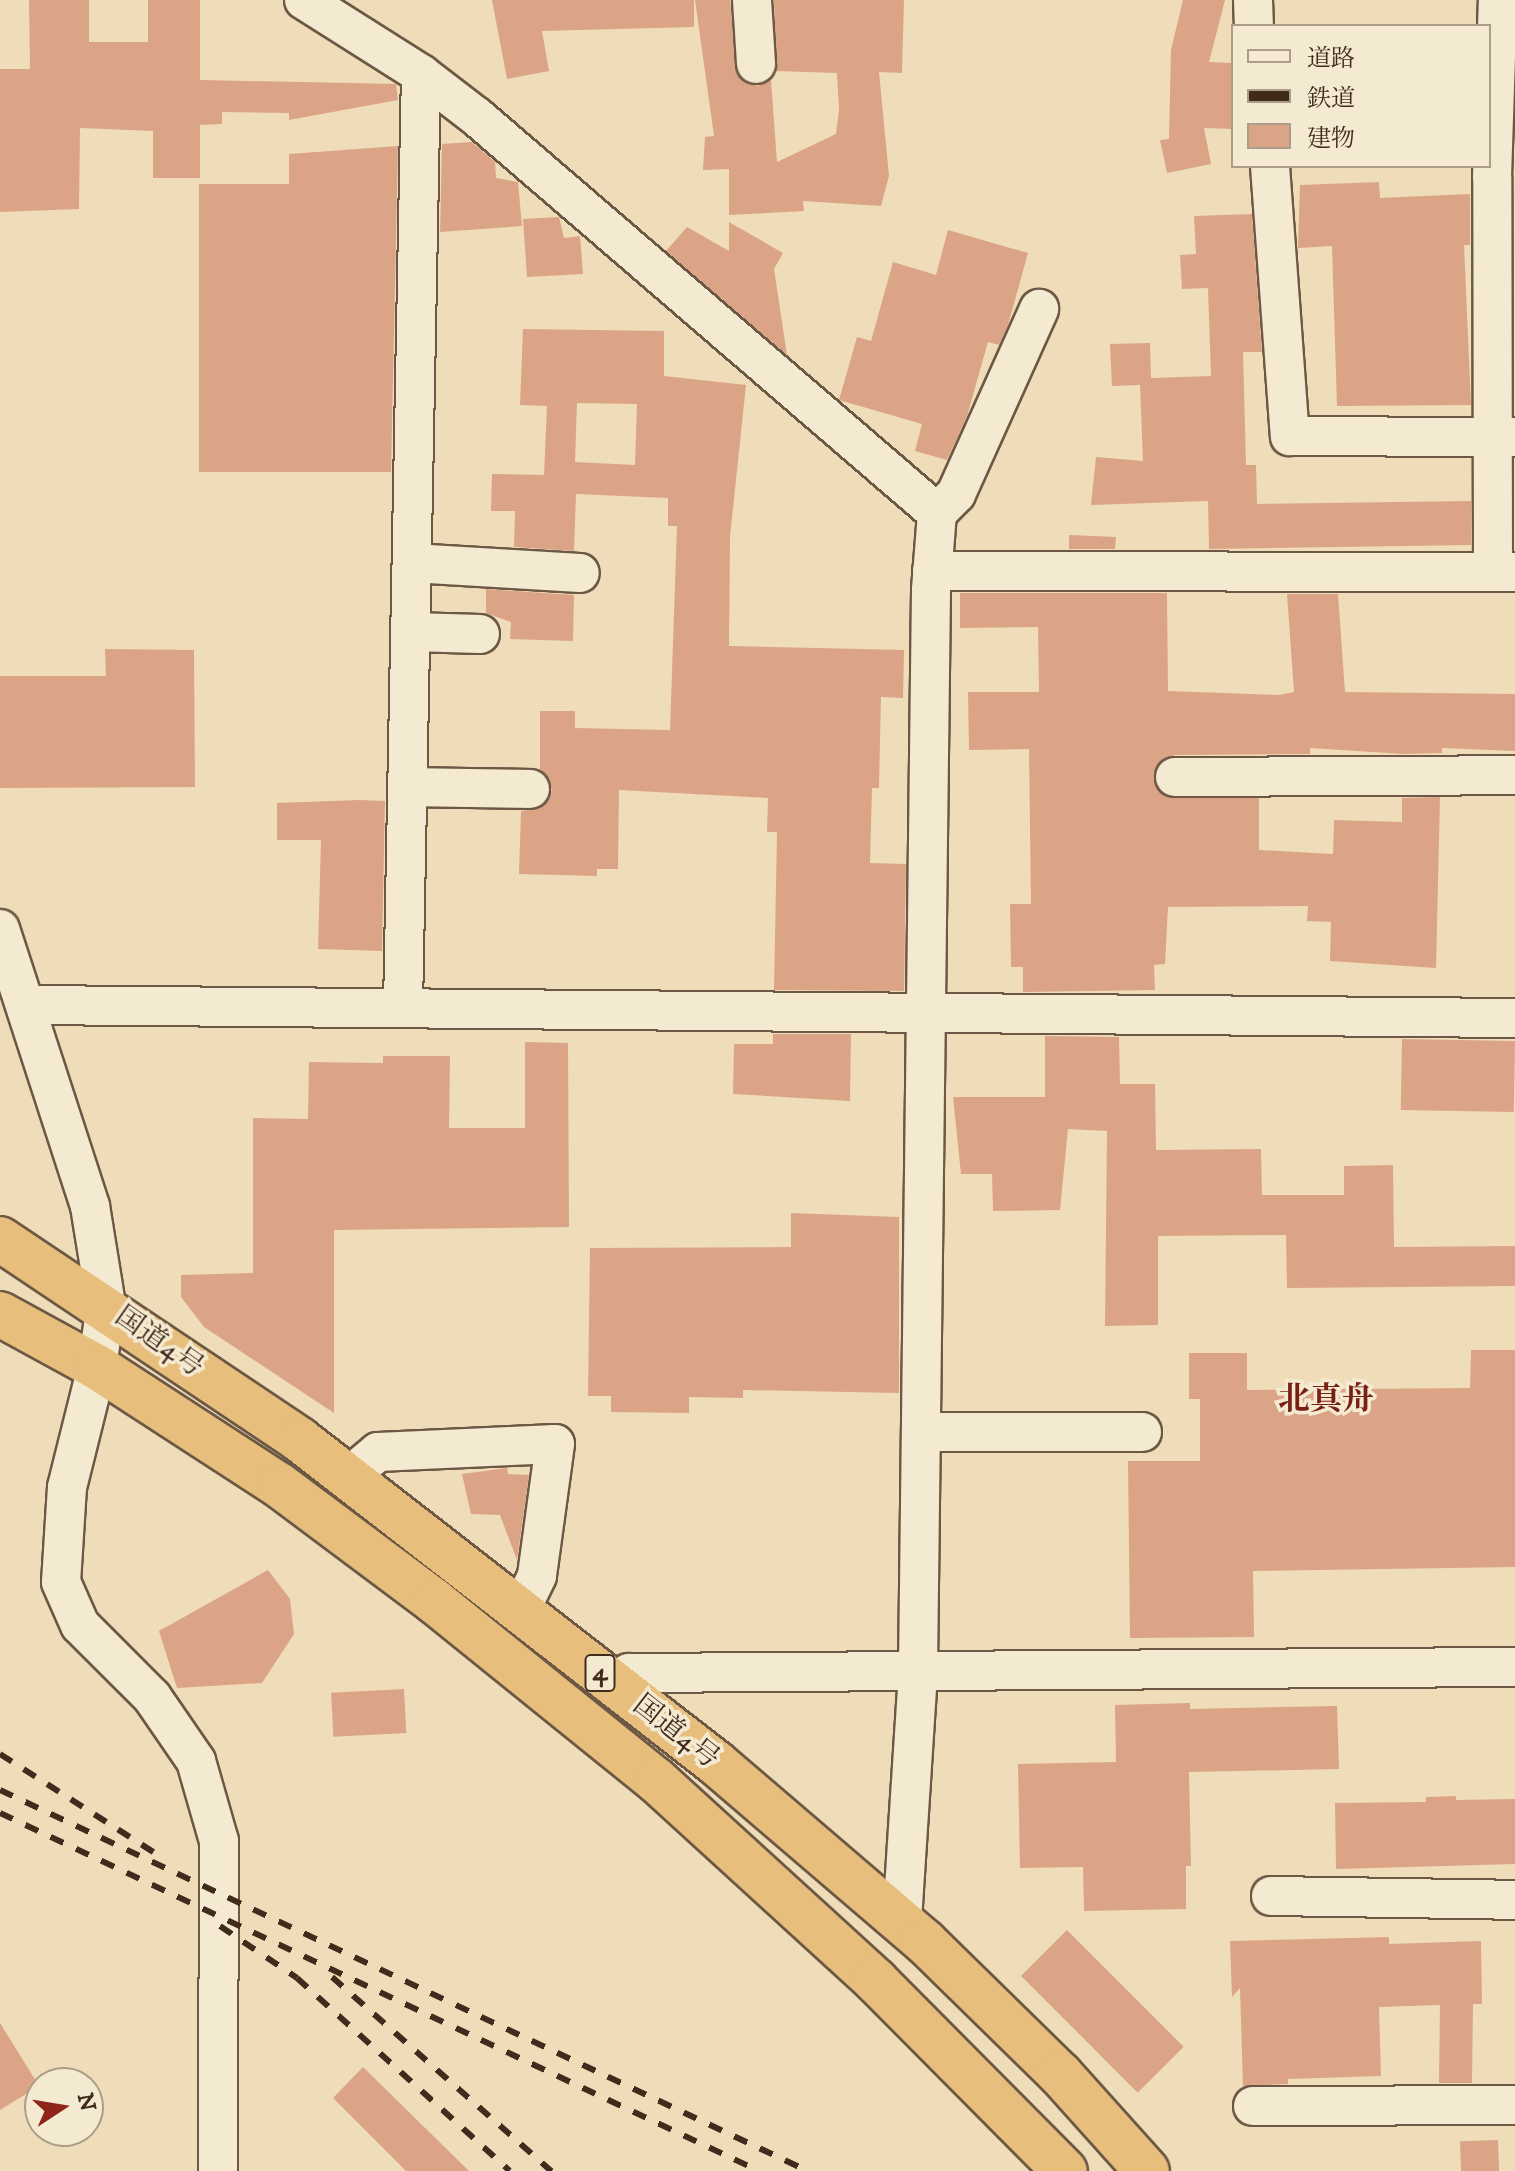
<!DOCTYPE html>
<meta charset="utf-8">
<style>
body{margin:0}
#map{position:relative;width:1515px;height:2171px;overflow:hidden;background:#eeddb8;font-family:"IM FELL DW Pica","Noto Serif JP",serif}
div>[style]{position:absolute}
.building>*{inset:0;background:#dca486;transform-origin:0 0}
.roads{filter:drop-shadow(2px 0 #6c5844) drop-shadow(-2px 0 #6c5844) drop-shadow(0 2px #6c5844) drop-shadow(0 -2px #6c5844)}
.minor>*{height:38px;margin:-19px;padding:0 19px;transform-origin:19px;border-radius:19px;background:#f4e9d1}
.highway>*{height:44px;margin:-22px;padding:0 22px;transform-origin:22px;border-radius:22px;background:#e7be7c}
.rail>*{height:6px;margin-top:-3px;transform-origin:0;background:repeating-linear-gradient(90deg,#412b1d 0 14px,transparent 0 28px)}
span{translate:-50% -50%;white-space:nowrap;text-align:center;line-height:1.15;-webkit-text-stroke:7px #f4e9d1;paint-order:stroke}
.shield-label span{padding:2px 6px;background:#f4e9d1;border:2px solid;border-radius:6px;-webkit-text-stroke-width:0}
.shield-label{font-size:26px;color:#412b1d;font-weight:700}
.street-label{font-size:28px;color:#412b1d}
.quarter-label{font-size:32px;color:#7a1f14;font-weight:700}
.legend{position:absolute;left:1231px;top:24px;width:260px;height:144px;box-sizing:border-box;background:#f4e9d1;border:2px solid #ac9d89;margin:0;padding:10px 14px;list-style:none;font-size:24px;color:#412b1d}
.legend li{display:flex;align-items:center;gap:16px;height:40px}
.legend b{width:40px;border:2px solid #ac9d89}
.north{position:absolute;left:24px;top:2067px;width:80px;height:80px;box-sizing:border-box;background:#f4e9d1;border:2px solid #ac9d89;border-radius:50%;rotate:78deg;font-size:22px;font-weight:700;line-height:32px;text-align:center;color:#412b1d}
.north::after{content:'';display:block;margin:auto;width:28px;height:36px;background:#8f2418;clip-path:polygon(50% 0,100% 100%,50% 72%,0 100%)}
</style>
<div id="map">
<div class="building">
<div style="clip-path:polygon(29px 0,89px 0,89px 42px,148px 42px,148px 0,200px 0,200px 80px,396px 84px,398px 100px,289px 120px,289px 113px,222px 112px,222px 124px,200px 125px,200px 178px,153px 178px,153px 131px,80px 128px,79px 209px,0 212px,0 69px,30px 69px)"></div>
<div style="clip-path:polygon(492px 0,694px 0,694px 27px,542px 31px,549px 71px,507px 79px)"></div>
<div style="clip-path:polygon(695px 0,730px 0,737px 75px,757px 86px,771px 80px,777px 162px,836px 134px,839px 110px,837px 73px,776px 71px,774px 0,904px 0,902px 73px,879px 72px,889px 176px,881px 206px,803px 201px,804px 211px,729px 215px,729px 169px,703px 170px,705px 137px,714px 136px)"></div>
<div style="clip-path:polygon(1183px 0,1225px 0,1209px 62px,1233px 63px,1233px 129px,1204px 128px,1211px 164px,1167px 173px,1160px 140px,1169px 139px,1171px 50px)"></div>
<div style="clip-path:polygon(472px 142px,495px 162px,496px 178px,518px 182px,522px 226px,440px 232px,442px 144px)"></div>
<div style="clip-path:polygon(398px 146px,391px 472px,199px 472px,199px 184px,289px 184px,289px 154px)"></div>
<div style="clip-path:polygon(1379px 182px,1380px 198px,1470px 194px,1470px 245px,1464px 245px,1471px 405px,1337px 406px,1332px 246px,1298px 248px,1300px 185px)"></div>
<div style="clip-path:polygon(1252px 214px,1262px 352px,1243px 352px,1246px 465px,1256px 465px,1257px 504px,1471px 501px,1471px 545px,1209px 549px,1208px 501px,1091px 505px,1096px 457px,1143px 461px,1140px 385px,1112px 386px,1110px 344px,1150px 343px,1151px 378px,1211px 376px,1208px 288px,1182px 289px,1180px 255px,1196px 254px,1194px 216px)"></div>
<div style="clip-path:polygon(559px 217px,564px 238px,580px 236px,583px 274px,527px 277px,523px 219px)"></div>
<div style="clip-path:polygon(729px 222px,783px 253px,774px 269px,787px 355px,666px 251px,687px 227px,729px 251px)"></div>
<div style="clip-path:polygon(948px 230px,1028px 253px,1008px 325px,999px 345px,988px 342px,967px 416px,947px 460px,915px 451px,922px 424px,839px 400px,857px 337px,871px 341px,893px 262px,936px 275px)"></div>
<div style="clip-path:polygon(evenodd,523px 329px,664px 331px,664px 376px,746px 385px,730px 537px,729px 646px,904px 650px,903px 698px,881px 697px,879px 788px,872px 788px,870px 863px,906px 864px,904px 991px,774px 990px,777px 832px,767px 832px,768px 798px,619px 790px,618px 869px,597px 869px,597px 876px,519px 874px,521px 811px,541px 808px,552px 790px,540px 770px,540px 711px,575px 711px,575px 728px,670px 730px,677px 526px,668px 526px,668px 498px,576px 494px,574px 551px,514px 547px,515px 511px,491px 511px,492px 474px,544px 475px,547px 406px,520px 405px,523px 329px,577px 403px,637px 404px,635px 465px,575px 462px,577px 403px)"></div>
<div style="clip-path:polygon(1069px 535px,1116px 537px,1115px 549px,1069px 549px)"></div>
<div style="clip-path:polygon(486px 589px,574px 595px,573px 641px,510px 639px,511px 622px,486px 613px)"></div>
<div style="clip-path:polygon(960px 593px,1167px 593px,1168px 691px,1279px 695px,1294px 692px,1287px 594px,1338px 594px,1345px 692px,1515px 694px,1515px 751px,1442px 748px,1442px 753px,1404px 754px,1310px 748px,1310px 754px,1175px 755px,1156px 767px,1156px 787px,1165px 796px,1259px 798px,1259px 850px,1333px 854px,1334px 820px,1402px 822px,1402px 798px,1440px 797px,1436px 968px,1330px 961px,1331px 922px,1307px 921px,1308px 906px,1168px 907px,1165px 964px,1154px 965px,1155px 990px,1023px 992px,1023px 967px,1011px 967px,1010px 904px,1031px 904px,1029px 749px,969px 750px,968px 692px,1039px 692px,1038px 627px,960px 628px)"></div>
<div style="clip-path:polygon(105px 649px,194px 650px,195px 787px,0 788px,0 676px,106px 676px)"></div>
<div style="clip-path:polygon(359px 800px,385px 801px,382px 951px,318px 949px,321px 840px,277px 840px,277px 803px)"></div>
<div style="clip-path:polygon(773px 1034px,851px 1034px,850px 1101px,733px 1094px,734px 1044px,773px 1044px)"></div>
<div style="clip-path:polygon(1045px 1036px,1119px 1037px,1120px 1084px,1155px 1084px,1156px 1150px,1261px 1149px,1262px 1195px,1344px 1195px,1344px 1166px,1393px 1165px,1394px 1247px,1515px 1246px,1515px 1286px,1287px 1288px,1286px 1235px,1158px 1236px,1158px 1325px,1105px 1326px,1107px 1131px,1068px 1129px,1060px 1210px,993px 1211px,992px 1174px,961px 1174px,953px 1097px,1045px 1097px)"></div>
<div style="left:1402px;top:1039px;width:113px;height:71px;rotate:1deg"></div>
<div style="clip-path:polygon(525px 1042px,568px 1043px,569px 1227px,334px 1230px,334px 1413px,204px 1327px,181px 1297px,181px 1275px,253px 1273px,253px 1118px,308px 1119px,309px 1062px,383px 1063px,383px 1056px,450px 1056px,449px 1128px,525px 1128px)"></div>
<div style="clip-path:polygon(791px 1213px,899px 1217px,899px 1393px,743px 1390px,743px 1398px,689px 1397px,689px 1413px,611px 1412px,611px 1396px,588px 1396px,590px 1248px,791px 1247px)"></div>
<div style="clip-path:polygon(1471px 1350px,1515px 1350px,1515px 1567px,1253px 1571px,1254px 1637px,1130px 1638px,1128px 1461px,1200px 1461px,1200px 1399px,1189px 1399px,1189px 1353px,1247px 1353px,1247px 1390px,1470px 1388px)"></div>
<div style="clip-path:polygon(507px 1468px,508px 1474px,529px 1475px,517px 1560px,500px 1515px,471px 1514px,462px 1474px)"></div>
<div style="clip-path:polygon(268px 1570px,290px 1599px,294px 1634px,262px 1683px,177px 1688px,159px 1631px)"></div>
<div style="left:404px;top:1689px;width:44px;height:73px;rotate:87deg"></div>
<div style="clip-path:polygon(1190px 1703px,1190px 1709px,1337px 1706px,1339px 1769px,1189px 1772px,1191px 1866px,1186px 1866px,1186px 1909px,1084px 1911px,1083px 1867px,1020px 1868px,1018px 1764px,1116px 1762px,1115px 1705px)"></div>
<div style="clip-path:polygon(1456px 1796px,1456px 1800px,1515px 1799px,1515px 1864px,1336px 1869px,1335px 1803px,1426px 1802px,1426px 1797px)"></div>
<div style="left:1067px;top:1930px;width:165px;height:65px;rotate:45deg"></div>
<div style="clip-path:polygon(1389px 1937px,1389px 1944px,1481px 1941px,1482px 2004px,1473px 2004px,1472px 2083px,1439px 2083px,1440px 2005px,1379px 2007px,1381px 2076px,1288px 2079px,1288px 2084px,1243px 2086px,1240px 1988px,1232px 1997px,1230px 1941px)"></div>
<div style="clip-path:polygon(0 2023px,39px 2086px,0 2110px)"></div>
<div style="clip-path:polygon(363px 2067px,469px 2171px,406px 2171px,333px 2098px)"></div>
<div style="left:1498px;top:2140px;width:31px;height:38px;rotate:88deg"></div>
</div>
<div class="roads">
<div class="minor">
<div style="left:304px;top:0;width:138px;rotate:32.3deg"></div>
<div style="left:421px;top:74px;width:71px;rotate:37.5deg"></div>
<div style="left:477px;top:117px;width:607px;rotate:40.72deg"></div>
<div style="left:937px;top:513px;width:77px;rotate:94.5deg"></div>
<div style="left:931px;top:590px;width:1083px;rotate:90.69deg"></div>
<div style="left:918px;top:1673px;width:251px;rotate:93.7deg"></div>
<div style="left:752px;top:0;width:64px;rotate:86.4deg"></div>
<div style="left:1253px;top:0;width:26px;rotate:88deg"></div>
<div style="left:1270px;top:166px;width:271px;rotate:85.8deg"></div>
<div style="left:1290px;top:436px;width:225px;rotate:0.3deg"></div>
<div style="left:937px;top:513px;width:27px;rotate:-45deg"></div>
<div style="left:956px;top:494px;width:203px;rotate:-65.8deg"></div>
<div style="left:412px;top:563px;width:168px;rotate:3.4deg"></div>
<div style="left:932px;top:571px;width:583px;rotate:0.1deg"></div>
<div style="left:1493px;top:571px;width:394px;rotate:-90.1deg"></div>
<div style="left:1492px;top:177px;width:177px;rotate:-88.1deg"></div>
<div style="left:411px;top:632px;width:69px;rotate:1.7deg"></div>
<div style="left:1175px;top:777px;width:340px;rotate:-0.3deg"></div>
<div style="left:408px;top:787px;width:122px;rotate:0.9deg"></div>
<div style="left:0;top:929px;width:291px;rotate:72deg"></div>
<div style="left:90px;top:1206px;width:100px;rotate:80.8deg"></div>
<div style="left:106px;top:1305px;width:63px;rotate:98.3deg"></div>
<div style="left:97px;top:1367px;width:124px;rotate:104deg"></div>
<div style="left:67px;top:1487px;width:95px;rotate:93.6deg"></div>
<div style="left:61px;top:1582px;width:47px;rotate:66.2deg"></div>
<div style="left:80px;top:1625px;width:102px;rotate:45deg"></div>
<div style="left:152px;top:1697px;width:78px;rotate:55.5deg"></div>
<div style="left:196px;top:1761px;width:83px;rotate:74deg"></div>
<div style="left:219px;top:1841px;width:330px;rotate:90.2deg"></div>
<div style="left:27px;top:1005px;width:1488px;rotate:0.5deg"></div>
<div style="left:403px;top:1008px;width:934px;rotate:-88.9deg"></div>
<div style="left:921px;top:1432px;width:221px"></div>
<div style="left:348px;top:1477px;width:39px;rotate:-40deg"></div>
<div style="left:378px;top:1452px;width:177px;rotate:-2.6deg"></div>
<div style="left:555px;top:1444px;width:133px;rotate:97.8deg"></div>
<div style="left:537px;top:1576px;width:39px;rotate:116deg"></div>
<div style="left:615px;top:1685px;width:18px;rotate:-41deg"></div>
<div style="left:629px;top:1673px;width:886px;rotate:-0.39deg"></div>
<div style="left:1271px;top:1896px;width:244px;rotate:0.9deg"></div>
<div style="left:1253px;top:2106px;width:262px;rotate:-0.2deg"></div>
</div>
<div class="highway">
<div style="left:0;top:1239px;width:361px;rotate:33.8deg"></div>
<div style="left:300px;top:1440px;width:527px;rotate:37.83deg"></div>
<div style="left:716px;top:1763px;width:275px;rotate:40.6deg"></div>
<div style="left:925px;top:1942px;width:189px;rotate:44.4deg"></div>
<div style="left:1060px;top:2074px;width:130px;rotate:48.1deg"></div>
<div style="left:0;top:1314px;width:111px;rotate:28.7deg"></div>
<div style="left:97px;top:1367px;width:217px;rotate:33deg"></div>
<div style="left:279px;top:1485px;width:194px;rotate:36.8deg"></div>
<div style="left:434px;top:1601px;width:285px;rotate:38.9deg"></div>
<div style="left:656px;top:1780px;width:298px;rotate:42.4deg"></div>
<div style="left:876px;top:1981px;width:268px;rotate:45.2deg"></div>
</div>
</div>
<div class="rail">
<div style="left:0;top:1754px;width:184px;rotate:32.6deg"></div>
<div style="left:0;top:1790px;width:893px;rotate:25.25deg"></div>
<div style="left:0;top:1813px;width:839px;rotate:25.25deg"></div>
<div style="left:220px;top:1926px;width:93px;rotate:34deg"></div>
<div style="left:297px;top:1978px;width:287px;rotate:42.2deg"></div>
<div style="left:332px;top:1977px;width:293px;rotate:41.5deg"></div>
</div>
<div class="shield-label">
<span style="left:600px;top:1673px">4</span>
</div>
<div class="street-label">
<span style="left:159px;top:1342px;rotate:35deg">国道4号</span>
<span style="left:676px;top:1732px;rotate:38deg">国道4号</span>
</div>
<div class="quarter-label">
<span style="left:1326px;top:1400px">北真舟</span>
</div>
<ul class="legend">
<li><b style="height:10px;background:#f4e9d1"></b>道路</li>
<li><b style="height:10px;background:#412b1d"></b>鉄道</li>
<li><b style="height:22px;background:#dca486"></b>建物</li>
</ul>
<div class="north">N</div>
</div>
